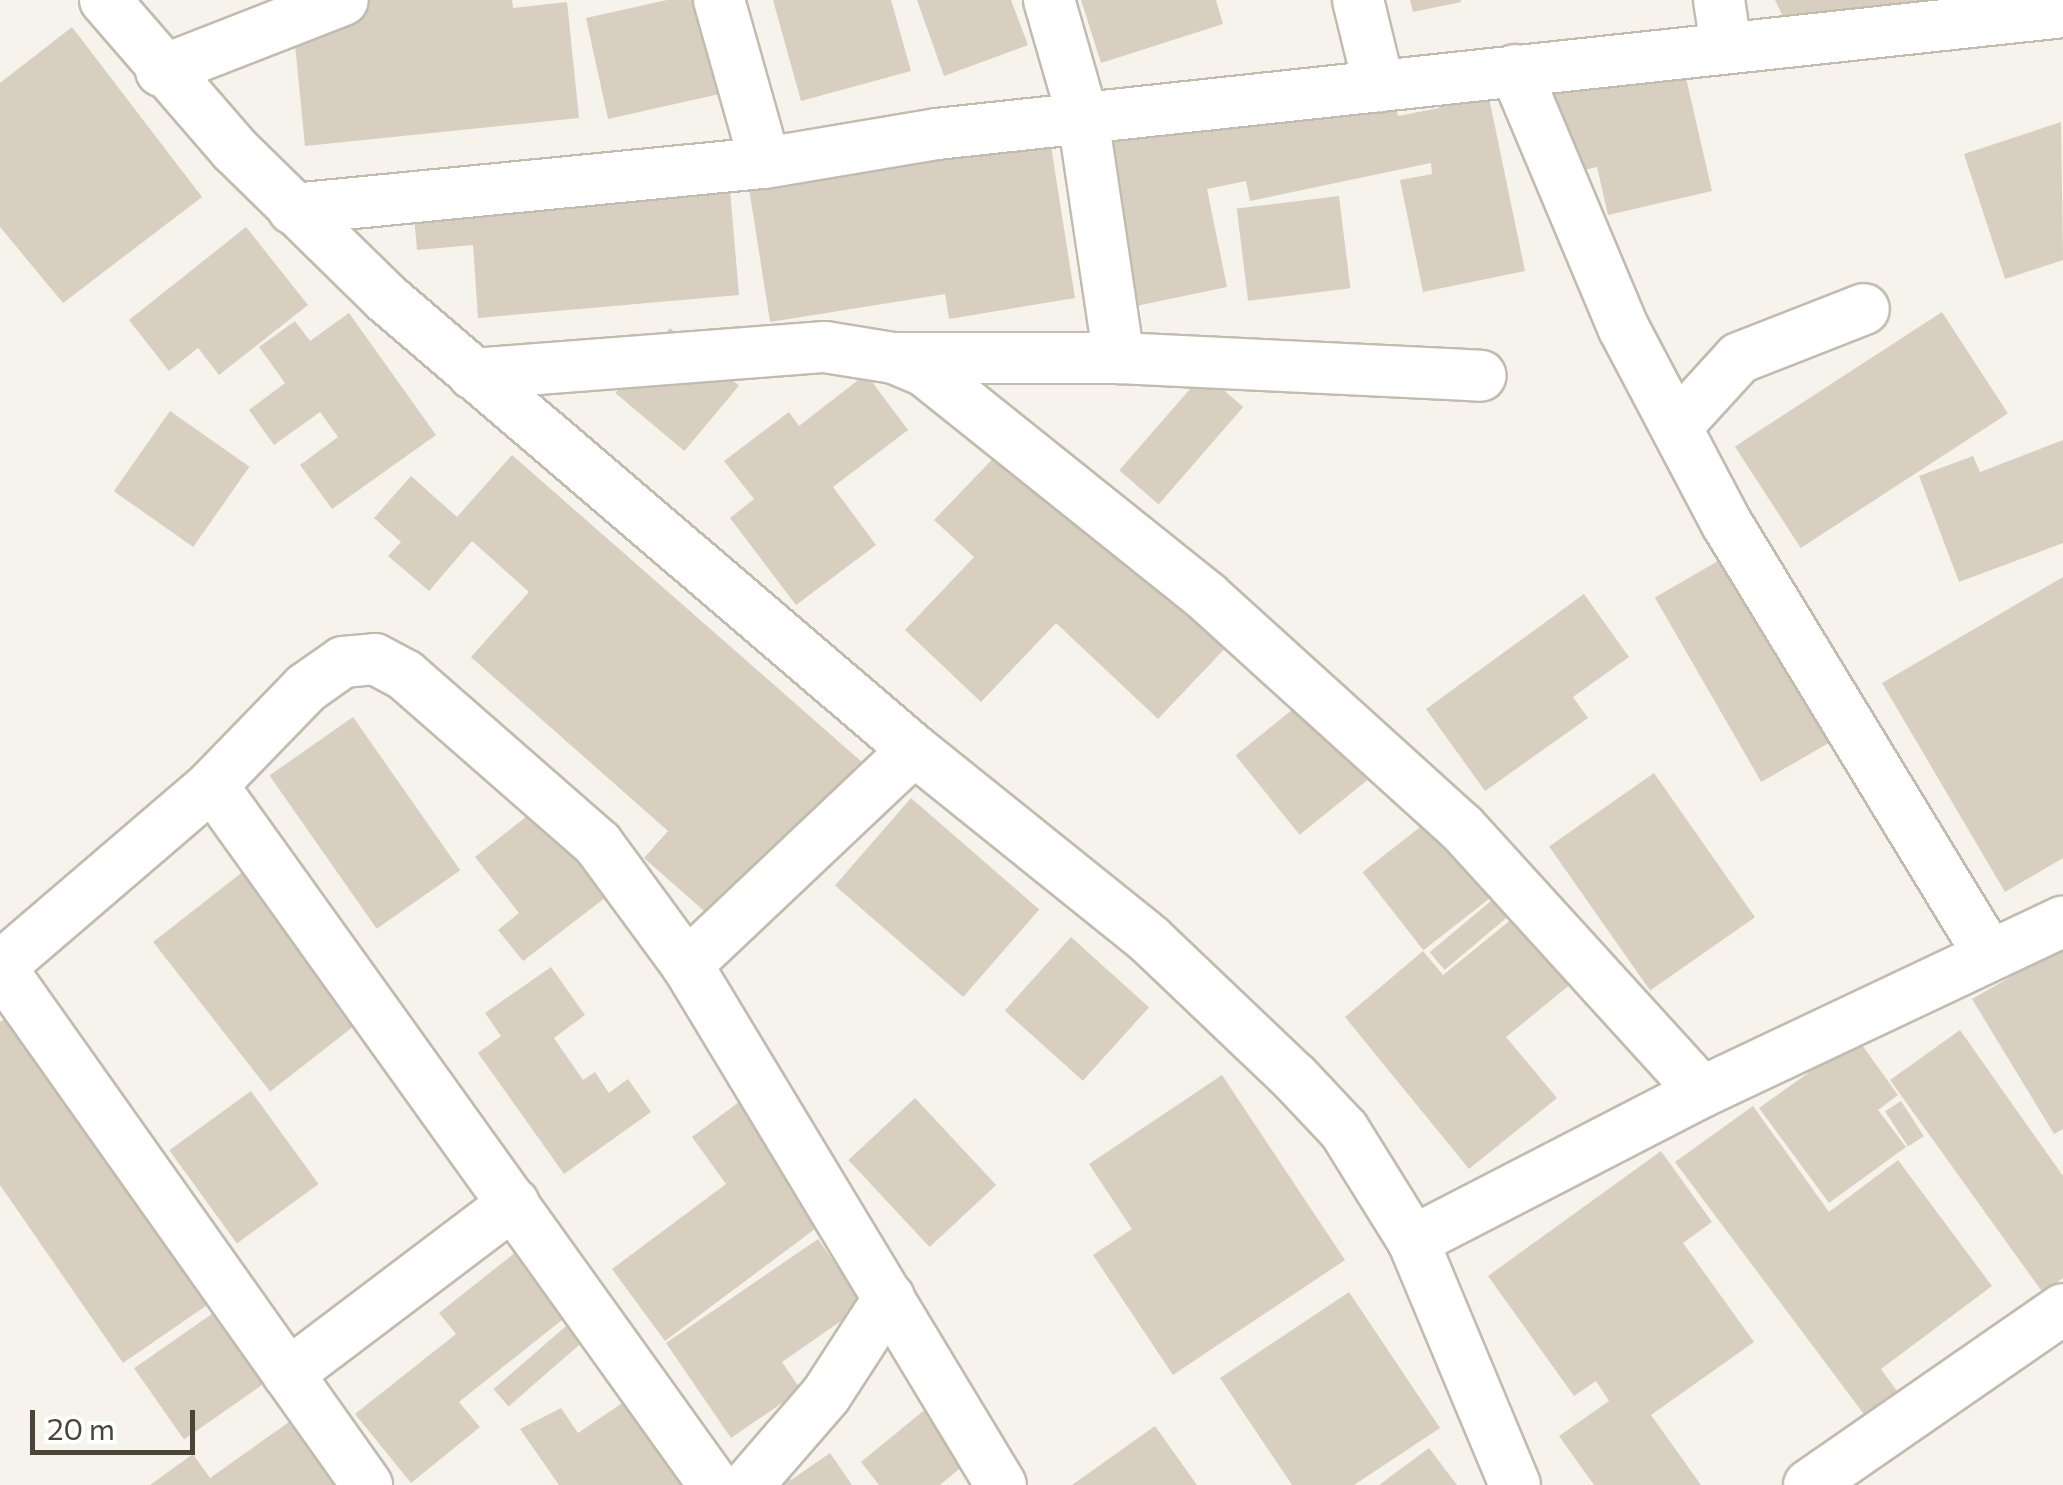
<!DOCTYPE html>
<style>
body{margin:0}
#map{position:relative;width:2063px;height:1485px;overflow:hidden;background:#f6f3ec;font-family:Commissioner,sans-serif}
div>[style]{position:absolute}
.building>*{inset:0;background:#d8cfc1;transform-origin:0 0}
.roads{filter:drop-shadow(2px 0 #c2bbae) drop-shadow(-2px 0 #c2bbae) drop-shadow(0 2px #c2bbae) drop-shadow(0 -2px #c2bbae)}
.street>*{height:50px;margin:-25px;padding:0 25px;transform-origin:25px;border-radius:25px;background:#fff}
span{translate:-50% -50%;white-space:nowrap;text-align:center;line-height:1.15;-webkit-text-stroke:10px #fff;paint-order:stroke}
.scale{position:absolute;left:30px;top:1410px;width:165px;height:45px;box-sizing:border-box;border:5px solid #4b4439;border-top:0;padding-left:12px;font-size:30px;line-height:35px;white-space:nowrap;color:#4b4439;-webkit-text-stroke:8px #fff;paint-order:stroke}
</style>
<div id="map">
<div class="building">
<div style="clip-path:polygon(335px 0,512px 0,513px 8px,567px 2px,579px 118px,305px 146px,291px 4px)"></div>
<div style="clip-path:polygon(667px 0,704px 0,724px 93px,608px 119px,586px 18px)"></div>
<div style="clip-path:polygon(773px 0,891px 0,911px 71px,801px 101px)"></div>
<div style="clip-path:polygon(917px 0,1011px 0,1028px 45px,944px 76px)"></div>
<div style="clip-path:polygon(1081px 0,1216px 0,1223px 24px,1101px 63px)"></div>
<div style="clip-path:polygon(1410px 0,1461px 0,1461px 2px,1413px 12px)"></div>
<div style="clip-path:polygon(1775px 0,1959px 0,1788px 27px)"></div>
<div style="clip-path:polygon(72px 27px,202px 197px,63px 303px,0 227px,0 83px)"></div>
<div style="clip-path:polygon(1678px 43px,1712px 191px,1608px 215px,1597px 167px,1544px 179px,1521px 79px)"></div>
<div style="clip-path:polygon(1388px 67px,1398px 116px,1439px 108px,1434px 84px,1484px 74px,1525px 271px,1423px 292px,1400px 180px,1432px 174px,1431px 163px,1250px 201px,1246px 181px,1207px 189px,1227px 287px,1136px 306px,1100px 128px)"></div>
<div style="clip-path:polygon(1046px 114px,1075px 298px,949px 319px,945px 294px,770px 322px,745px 163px)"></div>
<div style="clip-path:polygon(2061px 122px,2063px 260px,2005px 279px,1964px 154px)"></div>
<div style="clip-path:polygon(727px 155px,739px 295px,478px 318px,473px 245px,417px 250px,411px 183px)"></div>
<div style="left:1339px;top:196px;width:93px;height:103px;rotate:83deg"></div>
<div style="clip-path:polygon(246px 227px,308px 305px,219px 375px,198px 348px,169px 371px,129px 320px)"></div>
<div style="left:1942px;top:312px;width:121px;height:247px;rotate:57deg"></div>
<div style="clip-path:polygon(349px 313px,436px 435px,332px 509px,300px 465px,338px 437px,320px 412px,274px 445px,249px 410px,285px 383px,259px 347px,295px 321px,310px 341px)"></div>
<div style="left:670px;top:328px;width:90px;height:85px;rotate:40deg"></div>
<div style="left:1204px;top:373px;width:52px;height:129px;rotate:41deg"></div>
<div style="clip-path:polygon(866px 374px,908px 430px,833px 487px,876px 545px,796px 605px,730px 518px,754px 499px,724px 461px,789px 412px,799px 426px)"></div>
<div style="left:170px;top:411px;width:97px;height:98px;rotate:35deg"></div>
<div style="clip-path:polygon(2063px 440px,2063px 543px,1959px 582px,1919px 476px,1973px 456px,1980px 472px)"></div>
<div style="clip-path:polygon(1006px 445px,1232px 641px,1158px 719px,1056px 623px,981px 702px,905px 630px,974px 557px,934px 520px)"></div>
<div style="clip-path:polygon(512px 455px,871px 770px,728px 932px,644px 858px,668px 831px,471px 657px,529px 592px,472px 541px,429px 591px,388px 556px,401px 542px,374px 518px,411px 476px,457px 517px)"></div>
<div style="left:1744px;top:546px;width:213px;height:103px;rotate:60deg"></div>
<div style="clip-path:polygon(2063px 577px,2063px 858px,2005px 892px,1882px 683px)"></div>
<div style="clip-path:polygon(1584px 594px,1629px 657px,1573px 697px,1588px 718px,1485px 791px,1426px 709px)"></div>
<div style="left:1314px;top:692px;width:102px;height:101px;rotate:51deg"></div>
<div style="left:353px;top:717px;width:187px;height:102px;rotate:55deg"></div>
<div style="left:1654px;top:773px;width:176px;height:128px;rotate:55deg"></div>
<div style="left:911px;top:798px;width:170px;height:116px;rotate:41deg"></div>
<div style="clip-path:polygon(541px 805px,610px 894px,523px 961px,498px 930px,519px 913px,475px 857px)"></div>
<div style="left:1442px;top:810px;width:99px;height:101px;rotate:52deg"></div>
<div style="left:258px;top:860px;width:190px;height:133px;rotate:52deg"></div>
<div style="left:1504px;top:890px;width:23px;height:97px;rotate:50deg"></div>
<div style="clip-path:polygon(1528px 906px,1583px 974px,1506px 1037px,1557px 1098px,1469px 1169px,1345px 1017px,1423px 951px,1443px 975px)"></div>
<div style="left:1071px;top:937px;width:105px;height:99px;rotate:42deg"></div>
<div style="clip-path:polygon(2063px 947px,2063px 1129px,2054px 1134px,1972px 999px)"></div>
<div style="clip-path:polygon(551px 967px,585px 1015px,554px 1038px,583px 1080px,595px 1072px,609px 1093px,628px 1079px,651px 1112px,564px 1174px,478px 1053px,501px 1036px,485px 1013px)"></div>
<div style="clip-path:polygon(16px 1010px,216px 1299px,123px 1363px,0 1185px,0 1022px)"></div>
<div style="clip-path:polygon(1960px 1030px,2063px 1176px,2063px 1278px,2043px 1293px,1890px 1080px)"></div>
<div style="clip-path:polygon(1857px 1038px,1898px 1095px,1878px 1110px,1906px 1147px,1829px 1203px,1759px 1108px)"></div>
<div style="clip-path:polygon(1222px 1075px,1345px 1260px,1173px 1375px,1093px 1255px,1132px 1229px,1089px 1164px)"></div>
<div style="left:251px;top:1091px;width:115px;height:101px;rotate:54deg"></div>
<div style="left:915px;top:1098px;width:119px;height:91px;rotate:47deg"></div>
<div style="clip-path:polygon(743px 1099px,831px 1217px,665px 1341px,612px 1269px,726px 1184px,692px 1137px)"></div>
<div style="left:1901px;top:1101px;width:42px;height:19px;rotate:57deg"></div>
<div style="clip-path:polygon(1753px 1106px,1829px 1212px,1898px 1160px,1992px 1286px,1881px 1369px,1904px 1401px,1872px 1425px,1675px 1162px)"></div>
<div style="clip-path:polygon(1661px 1151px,1712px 1222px,1683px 1243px,1754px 1342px,1651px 1415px,1701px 1485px,1594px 1485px,1559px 1436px,1609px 1401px,1596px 1381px,1574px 1396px,1488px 1276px)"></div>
<div style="clip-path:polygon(818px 1239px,864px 1305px,782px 1362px,801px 1390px,731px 1438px,666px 1343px)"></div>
<div style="clip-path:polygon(531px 1240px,582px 1304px,459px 1402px,480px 1427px,411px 1483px,355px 1414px,456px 1334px,439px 1313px)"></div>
<div style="clip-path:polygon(1349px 1292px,1440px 1428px,1354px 1485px,1292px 1485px,1220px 1378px)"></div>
<div style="left:216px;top:1311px;width:87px;height:100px;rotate:55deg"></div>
<div style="left:581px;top:1313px;width:23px;height:116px;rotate:49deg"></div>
<div style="clip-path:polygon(637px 1393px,701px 1485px,559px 1485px,520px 1429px,561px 1408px,578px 1433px)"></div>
<div style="clip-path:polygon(928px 1407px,971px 1459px,940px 1485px,879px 1485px,861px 1462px)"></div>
<div style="clip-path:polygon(299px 1415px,348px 1485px,150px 1485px,193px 1454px,210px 1478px)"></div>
<div style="clip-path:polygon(1155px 1426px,1197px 1485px,1072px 1485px)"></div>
<div style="clip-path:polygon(1429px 1448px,1457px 1485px,1379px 1485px)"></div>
<div style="clip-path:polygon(772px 1453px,791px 1480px,830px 1453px,852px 1485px,741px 1485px)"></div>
</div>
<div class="roads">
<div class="street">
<div style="left:105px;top:0;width:198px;rotate:49.1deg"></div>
<div style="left:235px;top:150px;width:211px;rotate:44.4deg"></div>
<div style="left:386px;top:298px;width:695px;rotate:40.57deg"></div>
<div style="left:914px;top:750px;width:303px;rotate:38.8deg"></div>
<div style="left:1150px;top:940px;width:199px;rotate:43.6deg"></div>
<div style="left:1294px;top:1077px;width:73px;rotate:46.7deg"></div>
<div style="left:1344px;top:1130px;width:131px;rotate:58.1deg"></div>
<div style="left:1413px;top:1241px;width:264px;rotate:67.3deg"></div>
<div style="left:719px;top:0;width:169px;rotate:74.2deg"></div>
<div style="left:1049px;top:0;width:123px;rotate:73.9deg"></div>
<div style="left:1083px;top:118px;width:243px;rotate:81.5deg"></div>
<div style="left:1358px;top:0;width:89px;rotate:76.3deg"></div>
<div style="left:1719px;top:0;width:46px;rotate:81.2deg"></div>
<div style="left:1515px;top:70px;width:279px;rotate:67.2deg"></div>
<div style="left:1623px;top:327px;width:223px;rotate:62.2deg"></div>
<div style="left:1727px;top:524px;width:502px;rotate:58.68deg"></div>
<div style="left:161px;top:71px;width:195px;rotate:-21.3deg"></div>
<div style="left:293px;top:209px;width:474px;rotate:-5.6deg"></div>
<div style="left:765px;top:163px;width:174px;rotate:-9.6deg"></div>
<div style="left:937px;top:134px;width:1133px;rotate:-6.18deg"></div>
<div style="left:899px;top:358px;width:220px"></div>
<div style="left:1119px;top:358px;width:362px;rotate:2.8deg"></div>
<div style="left:473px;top:374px;width:353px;rotate:-4.4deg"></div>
<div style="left:825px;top:347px;width:70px;rotate:9.1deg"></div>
<div style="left:894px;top:358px;width:34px;rotate:23deg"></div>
<div style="left:925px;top:371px;width:361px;rotate:38.7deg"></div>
<div style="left:1207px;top:597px;width:343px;rotate:42.2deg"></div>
<div style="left:1461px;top:827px;width:358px;rotate:47.7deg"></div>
<div style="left:1676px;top:427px;width:93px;rotate:-47.6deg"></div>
<div style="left:1739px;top:358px;width:134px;rotate:-21.4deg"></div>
<div style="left:914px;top:750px;width:313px;rotate:136.6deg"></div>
<div style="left:687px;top:965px;width:607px;rotate:58.87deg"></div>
<div style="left:212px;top:785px;width:861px;rotate:54.35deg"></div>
<div style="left:0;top:967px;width:279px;rotate:-40.6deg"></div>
<div style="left:212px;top:785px;width:135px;rotate:-45.9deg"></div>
<div style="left:306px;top:688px;width:45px;rotate:-35.1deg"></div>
<div style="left:343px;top:662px;width:32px;rotate:-5deg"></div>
<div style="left:375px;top:659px;width:34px;rotate:28deg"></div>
<div style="left:405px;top:675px;width:257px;rotate:41.2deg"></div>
<div style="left:598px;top:844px;width:150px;rotate:53.7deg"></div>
<div style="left:0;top:967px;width:635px;rotate:54.68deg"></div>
<div style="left:1413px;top:1241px;width:325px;rotate:-27.3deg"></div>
<div style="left:1702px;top:1092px;width:399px;rotate:-25.3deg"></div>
<div style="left:288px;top:1374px;width:283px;rotate:-37.1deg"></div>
<div style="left:748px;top:1485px;width:119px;rotate:-49.1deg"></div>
<div style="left:826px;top:1395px;width:116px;rotate:-57deg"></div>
<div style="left:1809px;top:1485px;width:309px;rotate:-34.7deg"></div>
</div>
</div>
<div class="scale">20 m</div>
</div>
